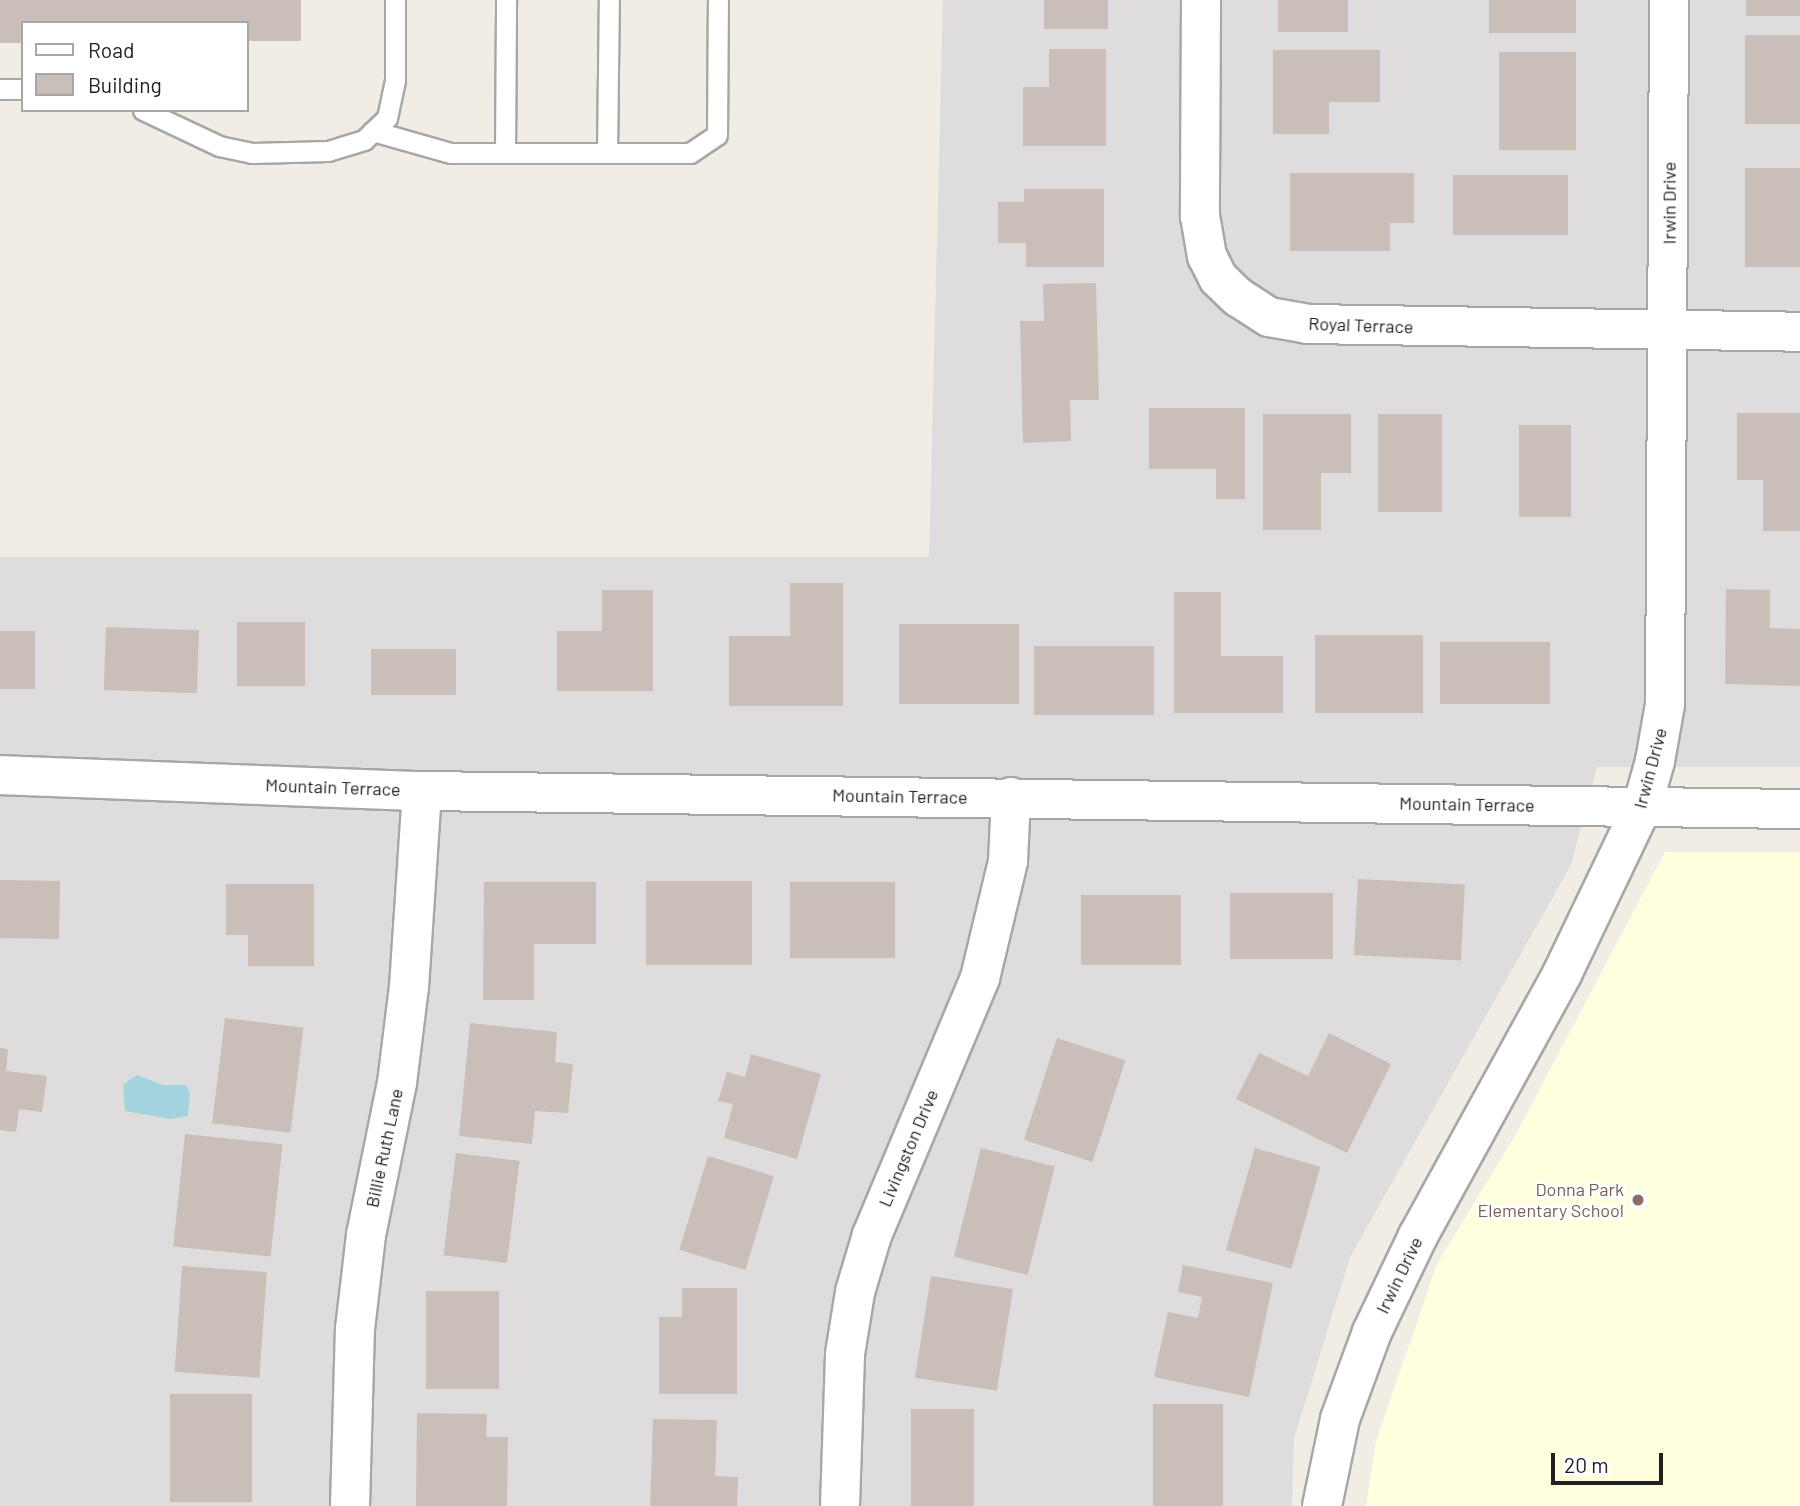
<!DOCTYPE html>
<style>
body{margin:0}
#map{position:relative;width:1800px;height:1506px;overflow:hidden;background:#f1ede5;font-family:Barlow,sans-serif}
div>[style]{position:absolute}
.residential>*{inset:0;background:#dedcdc}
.education>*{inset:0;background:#ffffe0}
.water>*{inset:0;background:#a4d3e0}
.building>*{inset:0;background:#c9bfb8;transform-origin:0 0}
.roads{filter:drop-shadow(2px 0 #a7a7a7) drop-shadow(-2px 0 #a7a7a7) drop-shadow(0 2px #a7a7a7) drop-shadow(0 -2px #a7a7a7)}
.lane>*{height:19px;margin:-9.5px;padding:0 9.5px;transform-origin:9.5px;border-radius:9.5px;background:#fff}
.street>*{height:38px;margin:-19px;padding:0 19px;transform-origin:19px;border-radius:19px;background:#fff}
.dots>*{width:19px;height:19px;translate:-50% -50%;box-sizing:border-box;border:4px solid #fff;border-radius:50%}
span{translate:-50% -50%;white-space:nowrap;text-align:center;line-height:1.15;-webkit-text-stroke:5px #fff;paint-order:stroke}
.street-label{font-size:18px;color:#202020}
.education-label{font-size:18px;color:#785e54}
.right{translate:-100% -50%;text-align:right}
.legend{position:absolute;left:21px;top:21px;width:228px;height:91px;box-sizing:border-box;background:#fff;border:2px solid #a6a6a6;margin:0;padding:9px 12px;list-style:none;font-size:21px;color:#202020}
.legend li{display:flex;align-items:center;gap:14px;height:35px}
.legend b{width:35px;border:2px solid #a6a6a6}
.scale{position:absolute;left:1551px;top:1453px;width:112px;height:32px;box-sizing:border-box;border:4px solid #202020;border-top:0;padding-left:9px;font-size:21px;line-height:24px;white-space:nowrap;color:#202020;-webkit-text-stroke:5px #fff;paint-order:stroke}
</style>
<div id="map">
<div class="residential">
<div style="clip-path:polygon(943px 0,1800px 0,1800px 767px,1597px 767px,1571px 865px,1350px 1257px,1294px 1439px,1292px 1506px,0 1506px,0 557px,929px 557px)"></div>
</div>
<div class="education">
<div style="clip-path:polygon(1665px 852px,1800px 852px,1800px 1506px,1366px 1506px,1376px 1441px,1437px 1264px,1515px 1136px)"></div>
</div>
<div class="water">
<div style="clip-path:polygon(137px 1075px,162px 1085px,186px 1085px,190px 1093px,188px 1116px,171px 1119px,125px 1111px,123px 1085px)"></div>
</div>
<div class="building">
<div style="clip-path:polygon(0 0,301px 0,301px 41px,247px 41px,247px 23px,23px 23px,23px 43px,0 43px)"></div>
<div style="left:1044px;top:0;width:64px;height:29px"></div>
<div style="left:1278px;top:0;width:70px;height:32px"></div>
<div style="left:1489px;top:0;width:87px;height:33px"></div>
<div style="left:1746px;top:0;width:54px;height:16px"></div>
<div style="left:1745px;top:35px;width:55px;height:89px"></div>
<div style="clip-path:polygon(1049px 49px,1106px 49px,1106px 146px,1023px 146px,1023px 87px,1049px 87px)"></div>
<div style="clip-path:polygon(1273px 50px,1380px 50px,1380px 102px,1329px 102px,1329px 134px,1273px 134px)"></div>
<div style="left:1499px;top:52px;width:77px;height:98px"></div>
<div style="left:1745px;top:168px;width:55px;height:99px"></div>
<div style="clip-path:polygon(1290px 173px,1414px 173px,1414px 223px,1390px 223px,1390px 251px,1290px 251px)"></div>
<div style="left:1453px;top:175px;width:115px;height:60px"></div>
<div style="clip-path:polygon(1024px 189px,1104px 189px,1104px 267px,1026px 267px,1026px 243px,998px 243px,998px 202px,1024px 202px)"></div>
<div style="clip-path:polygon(1096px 283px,1099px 400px,1070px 400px,1071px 441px,1023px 443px,1020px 321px,1044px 321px,1043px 284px)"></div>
<div style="clip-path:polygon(1149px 408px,1245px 408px,1245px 499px,1216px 499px,1216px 469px,1149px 469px)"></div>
<div style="clip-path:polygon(1737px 413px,1800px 413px,1800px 531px,1763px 531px,1763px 480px,1737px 480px)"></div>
<div style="clip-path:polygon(1263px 414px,1351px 414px,1351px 473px,1321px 473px,1321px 530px,1263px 530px)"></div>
<div style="left:1378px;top:414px;width:64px;height:98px"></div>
<div style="left:1519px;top:425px;width:52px;height:92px"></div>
<div style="clip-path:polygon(790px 583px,843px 583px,843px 706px,729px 706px,729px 636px,790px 636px)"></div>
<div style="clip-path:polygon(1726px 589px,1770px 590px,1770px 628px,1800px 629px,1800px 686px,1725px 684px)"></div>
<div style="clip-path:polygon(602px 590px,653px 590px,653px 691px,557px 691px,557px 631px,602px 631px)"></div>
<div style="clip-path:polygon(1174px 592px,1221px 592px,1221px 656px,1283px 656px,1283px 713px,1174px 713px)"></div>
<div style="left:237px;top:622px;width:68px;height:64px"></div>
<div style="left:899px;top:624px;width:120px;height:80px"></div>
<div style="left:106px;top:627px;width:93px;height:63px;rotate:2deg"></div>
<div style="left:0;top:631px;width:35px;height:58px"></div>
<div style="left:1315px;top:635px;width:108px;height:78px"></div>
<div style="left:1440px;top:642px;width:110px;height:62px"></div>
<div style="left:1034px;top:646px;width:120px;height:69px"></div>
<div style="left:371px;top:649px;width:85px;height:46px"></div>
<div style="left:1358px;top:879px;width:107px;height:76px;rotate:3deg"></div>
<div style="left:0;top:880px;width:60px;height:58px;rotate:1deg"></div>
<div style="left:646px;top:881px;width:106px;height:84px"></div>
<div style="clip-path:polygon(484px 882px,596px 882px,596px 944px,534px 944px,534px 1000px,483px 1000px)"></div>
<div style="left:790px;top:882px;width:105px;height:76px"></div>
<div style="clip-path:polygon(226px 884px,314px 884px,314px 966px,248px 966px,248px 935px,226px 935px)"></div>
<div style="left:1230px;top:893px;width:103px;height:66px"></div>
<div style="left:1081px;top:895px;width:100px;height:70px"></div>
<div style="left:225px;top:1018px;width:79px;height:106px;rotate:7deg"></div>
<div style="clip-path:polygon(470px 1023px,557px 1032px,555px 1062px,573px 1064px,568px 1113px,535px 1111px,532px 1144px,459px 1136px)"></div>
<div style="clip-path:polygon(1329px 1033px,1391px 1064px,1347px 1153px,1236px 1099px,1259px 1053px,1308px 1076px)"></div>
<div style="left:1057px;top:1038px;width:72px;height:107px;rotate:18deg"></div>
<div style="clip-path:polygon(0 1048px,8px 1049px,6px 1071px,47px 1076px,42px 1112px,19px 1109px,16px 1132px,0 1130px)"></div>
<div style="clip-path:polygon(751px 1054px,821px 1074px,797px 1159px,724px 1138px,733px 1104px,718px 1101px,727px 1072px,745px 1077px)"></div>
<div style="left:185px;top:1134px;width:98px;height:113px;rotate:6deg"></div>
<div style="left:981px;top:1148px;width:76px;height:112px;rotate:14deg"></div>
<div style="left:1255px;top:1148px;width:68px;height:106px;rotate:16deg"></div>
<div style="left:456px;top:1153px;width:64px;height:103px;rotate:7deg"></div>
<div style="left:708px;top:1156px;width:69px;height:98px;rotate:17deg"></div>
<div style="clip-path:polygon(1183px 1265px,1273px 1283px,1249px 1397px,1154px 1377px,1168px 1312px,1198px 1318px,1202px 1297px,1178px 1292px)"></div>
<div style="left:182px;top:1266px;width:85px;height:106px;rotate:4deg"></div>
<div style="left:931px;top:1276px;width:83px;height:103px;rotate:9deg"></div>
<div style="clip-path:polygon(682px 1288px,737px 1288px,737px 1394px,659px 1394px,659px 1317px,682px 1317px)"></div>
<div style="left:426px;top:1291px;width:73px;height:98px"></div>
<div style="left:170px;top:1394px;width:82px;height:108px"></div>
<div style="left:1153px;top:1404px;width:70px;height:102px"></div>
<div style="left:911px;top:1409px;width:63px;height:97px"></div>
<div style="clip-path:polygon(417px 1413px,487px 1414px,486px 1437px,508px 1437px,507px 1506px,416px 1506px)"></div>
<div style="clip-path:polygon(653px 1419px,717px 1420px,715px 1476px,738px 1477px,737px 1506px,650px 1506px)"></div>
</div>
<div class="roads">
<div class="lane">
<div style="left:0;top:89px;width:23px"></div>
<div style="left:143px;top:110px;width:84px;rotate:25.3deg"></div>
<div style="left:219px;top:146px;width:34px;rotate:12deg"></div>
<div style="left:252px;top:153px;width:76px;rotate:-1.5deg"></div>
<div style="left:328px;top:151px;width:38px;rotate:-17deg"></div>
<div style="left:364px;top:140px;width:32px;rotate:-44deg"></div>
<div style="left:387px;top:118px;width:38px;rotate:-78deg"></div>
<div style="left:395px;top:81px;width:81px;rotate:-90deg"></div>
<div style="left:373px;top:131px;width:81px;rotate:15.8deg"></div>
<div style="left:451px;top:153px;width:239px"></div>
<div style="left:690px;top:153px;width:32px;rotate:-34deg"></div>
<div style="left:717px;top:135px;width:135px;rotate:-89.6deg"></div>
<div style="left:505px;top:153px;width:153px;rotate:-89.6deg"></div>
<div style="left:607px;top:153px;width:153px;rotate:-89.3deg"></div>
</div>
<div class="street">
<div style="left:1201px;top:0;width:216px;rotate:90.3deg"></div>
<div style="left:1200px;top:216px;width:41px;rotate:80.1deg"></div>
<div style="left:1207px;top:256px;width:25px;rotate:63deg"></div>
<div style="left:1218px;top:278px;width:28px;rotate:44deg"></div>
<div style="left:1238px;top:297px;width:37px;rotate:33deg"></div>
<div style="left:1269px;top:317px;width:39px;rotate:10deg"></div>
<div style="left:1307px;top:324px;width:493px;rotate:0.9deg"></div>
<div style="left:0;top:775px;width:422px;rotate:2.2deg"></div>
<div style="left:422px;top:791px;width:1378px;rotate:0.75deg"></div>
<div style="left:350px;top:1506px;width:177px;rotate:-88.4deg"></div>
<div style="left:355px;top:1329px;width:95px;rotate:-83.3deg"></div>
<div style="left:366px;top:1235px;width:155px;rotate:-78.5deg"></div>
<div style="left:397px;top:1083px;width:97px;rotate:-82.9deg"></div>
<div style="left:409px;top:987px;width:196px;rotate:-86.2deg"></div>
<div style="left:840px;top:1506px;width:152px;rotate:-88.1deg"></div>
<div style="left:845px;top:1354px;width:63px;rotate:-80.8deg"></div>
<div style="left:855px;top:1292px;width:59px;rotate:-73.4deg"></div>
<div style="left:872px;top:1235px;width:279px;rotate:-67.2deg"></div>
<div style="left:980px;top:978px;width:120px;rotate:-76.5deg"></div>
<div style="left:1008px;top:861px;width:64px;rotate:-87.3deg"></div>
<div style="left:1322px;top:1506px;width:89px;rotate:-78.3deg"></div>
<div style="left:1340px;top:1419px;width:93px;rotate:-69.8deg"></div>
<div style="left:1372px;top:1332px;width:106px;rotate:-64.4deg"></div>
<div style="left:1418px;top:1236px;width:299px;rotate:-61.2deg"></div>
<div style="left:1562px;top:974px;width:185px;rotate:-64.4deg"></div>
<div style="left:1642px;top:807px;width:48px;rotate:-74.2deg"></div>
<div style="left:1655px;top:761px;width:58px;rotate:-80deg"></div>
<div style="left:1665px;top:704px;width:704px;rotate:-89.67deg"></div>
</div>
</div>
<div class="dots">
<div style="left:1638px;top:1200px;background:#8d6e63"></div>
</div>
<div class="street-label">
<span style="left:1669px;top:203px;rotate:-90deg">Irwin Drive</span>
<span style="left:1361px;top:325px;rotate:2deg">Royal Terrace</span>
<span style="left:1650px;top:768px;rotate:-75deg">Irwin Drive</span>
<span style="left:333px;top:787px;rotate:2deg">Mountain Terrace</span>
<span style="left:900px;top:796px;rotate:1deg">Mountain Terrace</span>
<span style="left:1467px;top:804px;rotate:1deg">Mountain Terrace</span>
<span style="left:384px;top:1148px;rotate:-78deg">Billie Ruth Lane</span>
<span style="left:908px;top:1148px;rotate:-67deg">Livingston Drive</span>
<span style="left:1399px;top:1275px;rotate:-64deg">Irwin Drive</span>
</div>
<div class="education-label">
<span class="right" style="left:1624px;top:1200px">Donna Park<br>Elementary School</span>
</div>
<ul class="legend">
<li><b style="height:9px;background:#fff"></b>Road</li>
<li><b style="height:19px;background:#c9bfb8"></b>Building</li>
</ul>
<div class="scale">20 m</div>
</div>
